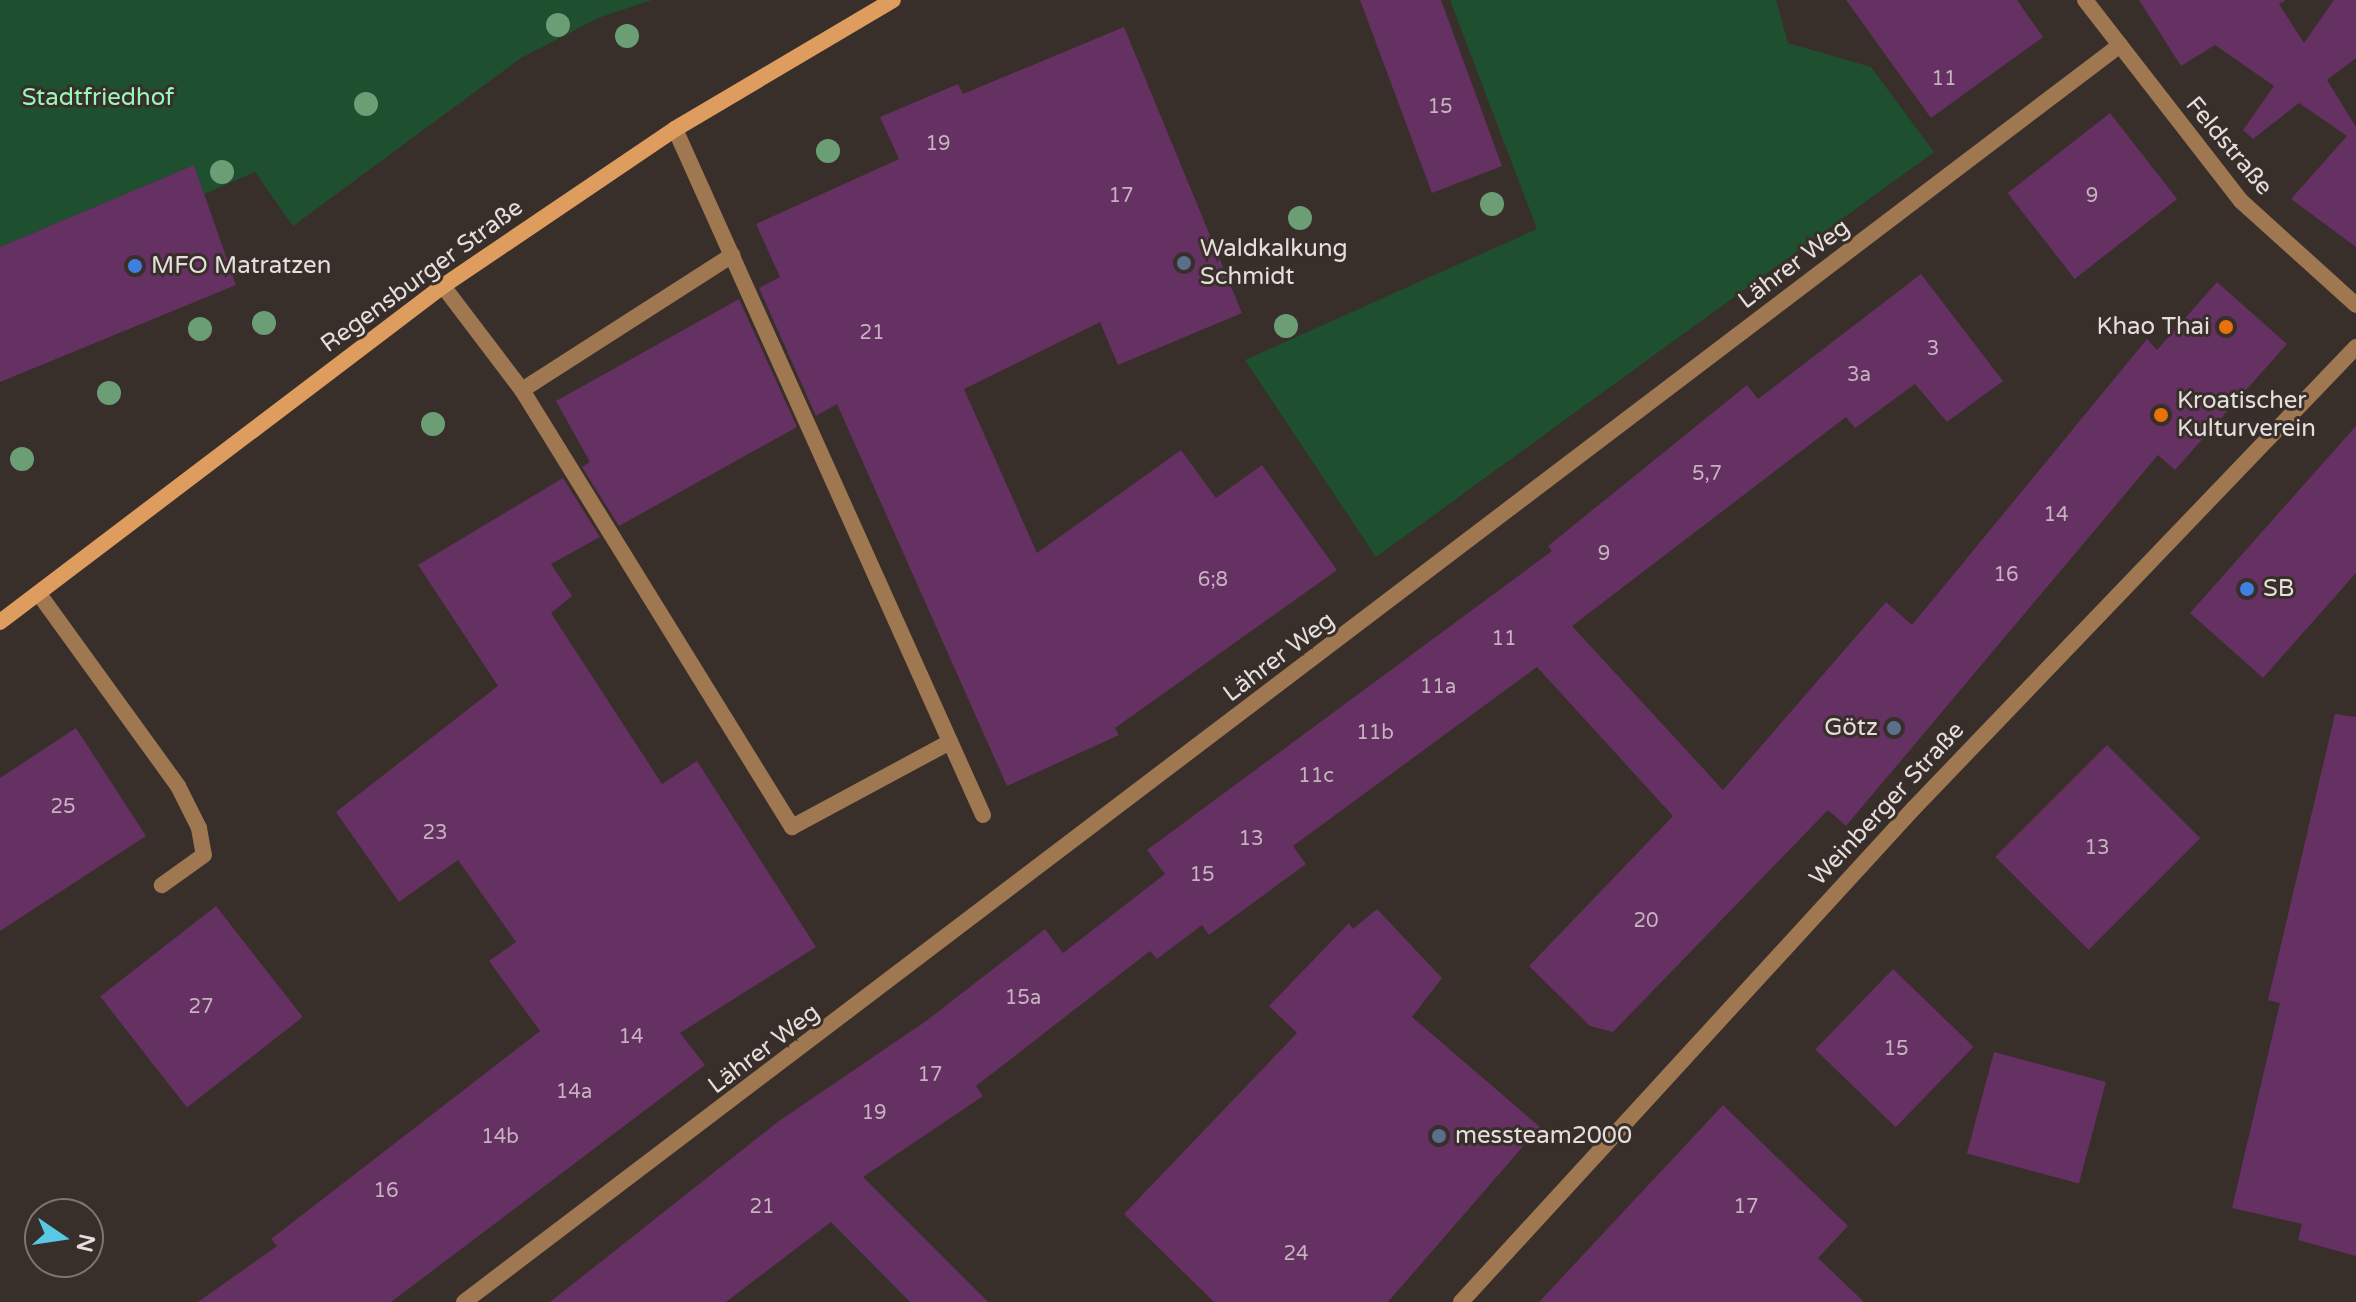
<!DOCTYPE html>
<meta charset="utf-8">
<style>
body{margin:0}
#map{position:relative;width:2356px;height:1302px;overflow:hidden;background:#382e2a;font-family:"Varela Round",sans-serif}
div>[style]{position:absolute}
.green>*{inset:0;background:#1e5030}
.building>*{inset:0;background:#653062;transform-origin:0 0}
.service>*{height:16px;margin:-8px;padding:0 8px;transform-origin:8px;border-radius:8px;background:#9f7751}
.minor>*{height:16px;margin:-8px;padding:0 8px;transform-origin:8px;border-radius:8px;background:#9f7751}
.secondary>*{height:16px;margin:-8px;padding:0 8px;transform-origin:8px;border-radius:8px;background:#de9d5f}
.trees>*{width:24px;height:24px;margin:-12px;border-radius:50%;background:#6c9e76}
.dots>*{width:22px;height:22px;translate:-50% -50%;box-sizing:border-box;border:4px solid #382e2a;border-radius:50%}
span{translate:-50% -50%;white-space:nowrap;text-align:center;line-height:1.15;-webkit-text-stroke:6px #382e2a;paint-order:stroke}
.number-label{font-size:20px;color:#c5b3be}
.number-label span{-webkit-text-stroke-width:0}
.park-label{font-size:24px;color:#96f9b5}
.street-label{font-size:24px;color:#e5dfdc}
.poi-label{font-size:24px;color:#e5dfdc}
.left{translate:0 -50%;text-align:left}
.right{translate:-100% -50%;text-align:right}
.north{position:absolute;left:24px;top:1198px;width:80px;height:80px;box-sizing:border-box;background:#382e2a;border:2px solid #7d7571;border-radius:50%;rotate:103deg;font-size:22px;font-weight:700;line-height:32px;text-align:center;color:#e5dfdc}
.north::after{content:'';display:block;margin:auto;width:28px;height:36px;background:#59c8e5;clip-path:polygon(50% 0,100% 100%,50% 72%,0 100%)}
</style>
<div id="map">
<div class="green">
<div style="clip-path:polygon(0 0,652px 0,598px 18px,521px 58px,293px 226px,255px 172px,204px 194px,194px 165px,0 247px)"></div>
<div style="clip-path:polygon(1450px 0,1776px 0,1788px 43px,1871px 67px,1934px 152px,1376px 557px,1245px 360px,1537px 229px)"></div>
</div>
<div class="building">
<div style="clip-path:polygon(1360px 0,1441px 0,1502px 166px,1432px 193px)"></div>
<div style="clip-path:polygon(1846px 0,2017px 0,2043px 37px,1931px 118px)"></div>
<div style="clip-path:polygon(2139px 0,2286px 0,2279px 4px,2304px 43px,2334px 0,2356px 0,2356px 58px,2327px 80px,2356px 127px,2356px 247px,2291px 199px,2347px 136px,2299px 103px,2253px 139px,2243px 130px,2274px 86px,2215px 45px,2181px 66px)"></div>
<div style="clip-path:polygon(1124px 27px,1242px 313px,1118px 365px,1100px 322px,964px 389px,1037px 553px,1181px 450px,1216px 498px,1262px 465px,1337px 570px,1115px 728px,1119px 735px,1007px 786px,837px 404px,816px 416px,759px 288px,780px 277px,756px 224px,899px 159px,880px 117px,958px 84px,963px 94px)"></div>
<div style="left:2110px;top:113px;width:109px;height:130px;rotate:52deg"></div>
<div style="clip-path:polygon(194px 165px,236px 285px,0 382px,0 247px)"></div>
<div style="clip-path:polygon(1921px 274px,2003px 381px,1947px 422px,1915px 384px,1855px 428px,1846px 417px,1572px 626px,1723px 790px,1886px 602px,1912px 625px,2147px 339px,2157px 350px,2217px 282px,2287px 344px,2175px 470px,2158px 455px,1846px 826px,1828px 810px,1613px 1032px,1590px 1026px,1529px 966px,1673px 816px,1537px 667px,1293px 846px,1306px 864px,1209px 935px,1202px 925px,1157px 959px,1150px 951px,976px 1086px,983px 1096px,863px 1177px,988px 1302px,910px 1302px,831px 1222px,726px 1302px,550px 1302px,779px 1121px,926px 1021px,1045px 929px,1063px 953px,1165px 874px,1147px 850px,1552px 551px,1548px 546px,1747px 385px,1758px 399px)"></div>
<div style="clip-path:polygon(739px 299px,797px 427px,619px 526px,582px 467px,590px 462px,556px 401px)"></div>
<div style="clip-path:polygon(2356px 426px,2356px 573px,2263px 678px,2190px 613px)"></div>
<div style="clip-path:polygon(563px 478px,600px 537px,551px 564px,572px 596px,551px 613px,662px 784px,697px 761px,816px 947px,680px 1033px,705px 1065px,391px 1302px,198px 1302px,277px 1246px,271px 1239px,540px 1031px,489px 961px,516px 942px,458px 860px,399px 902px,336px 812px,498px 686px,418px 565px)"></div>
<div style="clip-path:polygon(2335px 714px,2356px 717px,2356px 1256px,2298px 1240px,2302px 1224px,2232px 1208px,2280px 1003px,2268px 1000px)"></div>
<div style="clip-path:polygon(76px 728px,146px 836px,0 931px,0 778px)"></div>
<div style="left:2107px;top:745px;width:132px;height:158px;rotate:45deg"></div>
<div style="left:216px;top:906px;width:141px;height:147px;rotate:52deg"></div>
<div style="clip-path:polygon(1377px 909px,1442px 978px,1412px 1017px,1540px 1127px,1388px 1302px,1214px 1302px,1124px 1214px,1297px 1033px,1269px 1006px,1349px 923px,1353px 929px)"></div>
<div style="left:1893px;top:969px;width:112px;height:112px;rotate:44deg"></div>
<div style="left:1994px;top:1052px;width:116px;height:105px;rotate:15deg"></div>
<div style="clip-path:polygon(1723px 1105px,1848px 1226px,1818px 1258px,1864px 1302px,1539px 1302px)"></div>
</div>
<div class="service">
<div style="left:675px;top:129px;width:752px;rotate:65.82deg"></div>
<div style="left:443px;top:286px;width:131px;rotate:52.8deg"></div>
<div style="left:522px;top:390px;width:514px;rotate:58.29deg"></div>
<div style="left:792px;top:827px;width:179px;rotate:-28.3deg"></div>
<div style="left:522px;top:390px;width:250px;rotate:-32.7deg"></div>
<div style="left:39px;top:594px;width:237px;rotate:54.1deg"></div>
<div style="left:178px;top:786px;width:47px;rotate:63.4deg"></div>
<div style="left:199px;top:828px;width:27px;rotate:80deg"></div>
<div style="left:204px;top:855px;width:52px;rotate:144.5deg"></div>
</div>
<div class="minor">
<div style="left:2085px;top:0;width:254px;rotate:52.2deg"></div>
<div style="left:2241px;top:201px;width:155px;rotate:42.1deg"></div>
<div style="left:464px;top:1302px;width:2079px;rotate:-37.2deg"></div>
<div style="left:1461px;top:1302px;width:670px;rotate:-47.48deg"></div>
<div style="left:1914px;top:808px;width:639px;rotate:-46.21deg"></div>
</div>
<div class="secondary">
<div style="left:0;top:622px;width:556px;rotate:-37.18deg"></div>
<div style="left:443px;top:286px;width:280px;rotate:-34.1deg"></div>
<div style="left:675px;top:129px;width:253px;rotate:-30.6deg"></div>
</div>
<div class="trees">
<div style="left:558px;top:25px"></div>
<div style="left:627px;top:36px"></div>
<div style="left:366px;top:104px"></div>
<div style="left:828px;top:151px"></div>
<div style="left:222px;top:172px"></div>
<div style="left:1492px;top:204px"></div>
<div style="left:1300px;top:218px"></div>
<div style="left:264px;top:323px"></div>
<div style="left:1286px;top:326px"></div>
<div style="left:200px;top:329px"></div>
<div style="left:109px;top:393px"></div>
<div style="left:433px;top:424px"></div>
<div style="left:22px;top:459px"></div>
</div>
<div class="dots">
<div style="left:1184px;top:263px;background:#5c6f8a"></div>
<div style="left:135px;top:266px;background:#3f7fe0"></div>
<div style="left:2226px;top:327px;background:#e8710a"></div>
<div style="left:2161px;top:415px;background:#e8710a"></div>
<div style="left:2247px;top:589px;background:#3f7fe0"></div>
<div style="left:1894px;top:728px;background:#5c6f8a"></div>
<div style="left:1439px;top:1136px;background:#5c6f8a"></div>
</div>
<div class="number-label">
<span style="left:1944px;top:79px">11</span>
<span style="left:1440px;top:107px">15</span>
<span style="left:938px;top:144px">19</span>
<span style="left:1121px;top:196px">17</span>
<span style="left:2092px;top:196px">9</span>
<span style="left:872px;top:333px">21</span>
<span style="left:1933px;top:349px">3</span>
<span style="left:1859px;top:375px">3a</span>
<span style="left:1707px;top:474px">5,7</span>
<span style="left:2056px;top:515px">14</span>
<span style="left:1604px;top:554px">9</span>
<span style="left:2006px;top:575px">16</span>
<span style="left:1213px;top:580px">6;8</span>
<span style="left:1504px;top:639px">11</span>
<span style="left:1438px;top:687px">11a</span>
<span style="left:1375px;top:733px">11b</span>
<span style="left:1316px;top:776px">11c</span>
<span style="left:63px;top:807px">25</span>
<span style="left:435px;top:833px">23</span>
<span style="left:1251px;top:839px">13</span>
<span style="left:2097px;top:848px">13</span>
<span style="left:1202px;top:875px">15</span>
<span style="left:1646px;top:921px">20</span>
<span style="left:1023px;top:998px">15a</span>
<span style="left:201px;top:1007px">27</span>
<span style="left:631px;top:1037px">14</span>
<span style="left:1896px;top:1049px">15</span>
<span style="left:930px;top:1075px">17</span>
<span style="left:574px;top:1092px">14a</span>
<span style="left:874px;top:1113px">19</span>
<span style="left:500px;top:1137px">14b</span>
<span style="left:386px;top:1191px">16</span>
<span style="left:762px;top:1207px">21</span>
<span style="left:1746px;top:1207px">17</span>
<span style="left:1296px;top:1254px">24</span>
</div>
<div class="park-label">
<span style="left:98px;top:98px">Stadtfriedhof</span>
</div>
<div class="street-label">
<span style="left:2229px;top:146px;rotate:50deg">Feldstraße</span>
<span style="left:1794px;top:264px;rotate:-37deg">Lährer Weg</span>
<span style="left:422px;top:276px;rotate:-36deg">Regensburger Straße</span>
<span style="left:1279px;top:657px;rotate:-37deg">Lährer Weg</span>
<span style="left:1887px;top:804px;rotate:-47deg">Weinberger Straße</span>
<span style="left:764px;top:1049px;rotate:-37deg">Lährer Weg</span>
</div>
<div class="poi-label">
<span class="left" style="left:1200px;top:263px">Waldkalkung<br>Schmidt</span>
<span class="left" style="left:151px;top:266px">MFO Matratzen</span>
<span class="right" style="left:2210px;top:327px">Khao Thai</span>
<span class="left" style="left:2177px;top:415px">Kroatischer<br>Kulturverein</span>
<span class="left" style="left:2263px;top:589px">SB</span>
<span class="right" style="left:1878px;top:728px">Götz</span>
<span class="left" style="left:1455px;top:1136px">messteam2000</span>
</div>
<div class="north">N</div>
</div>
